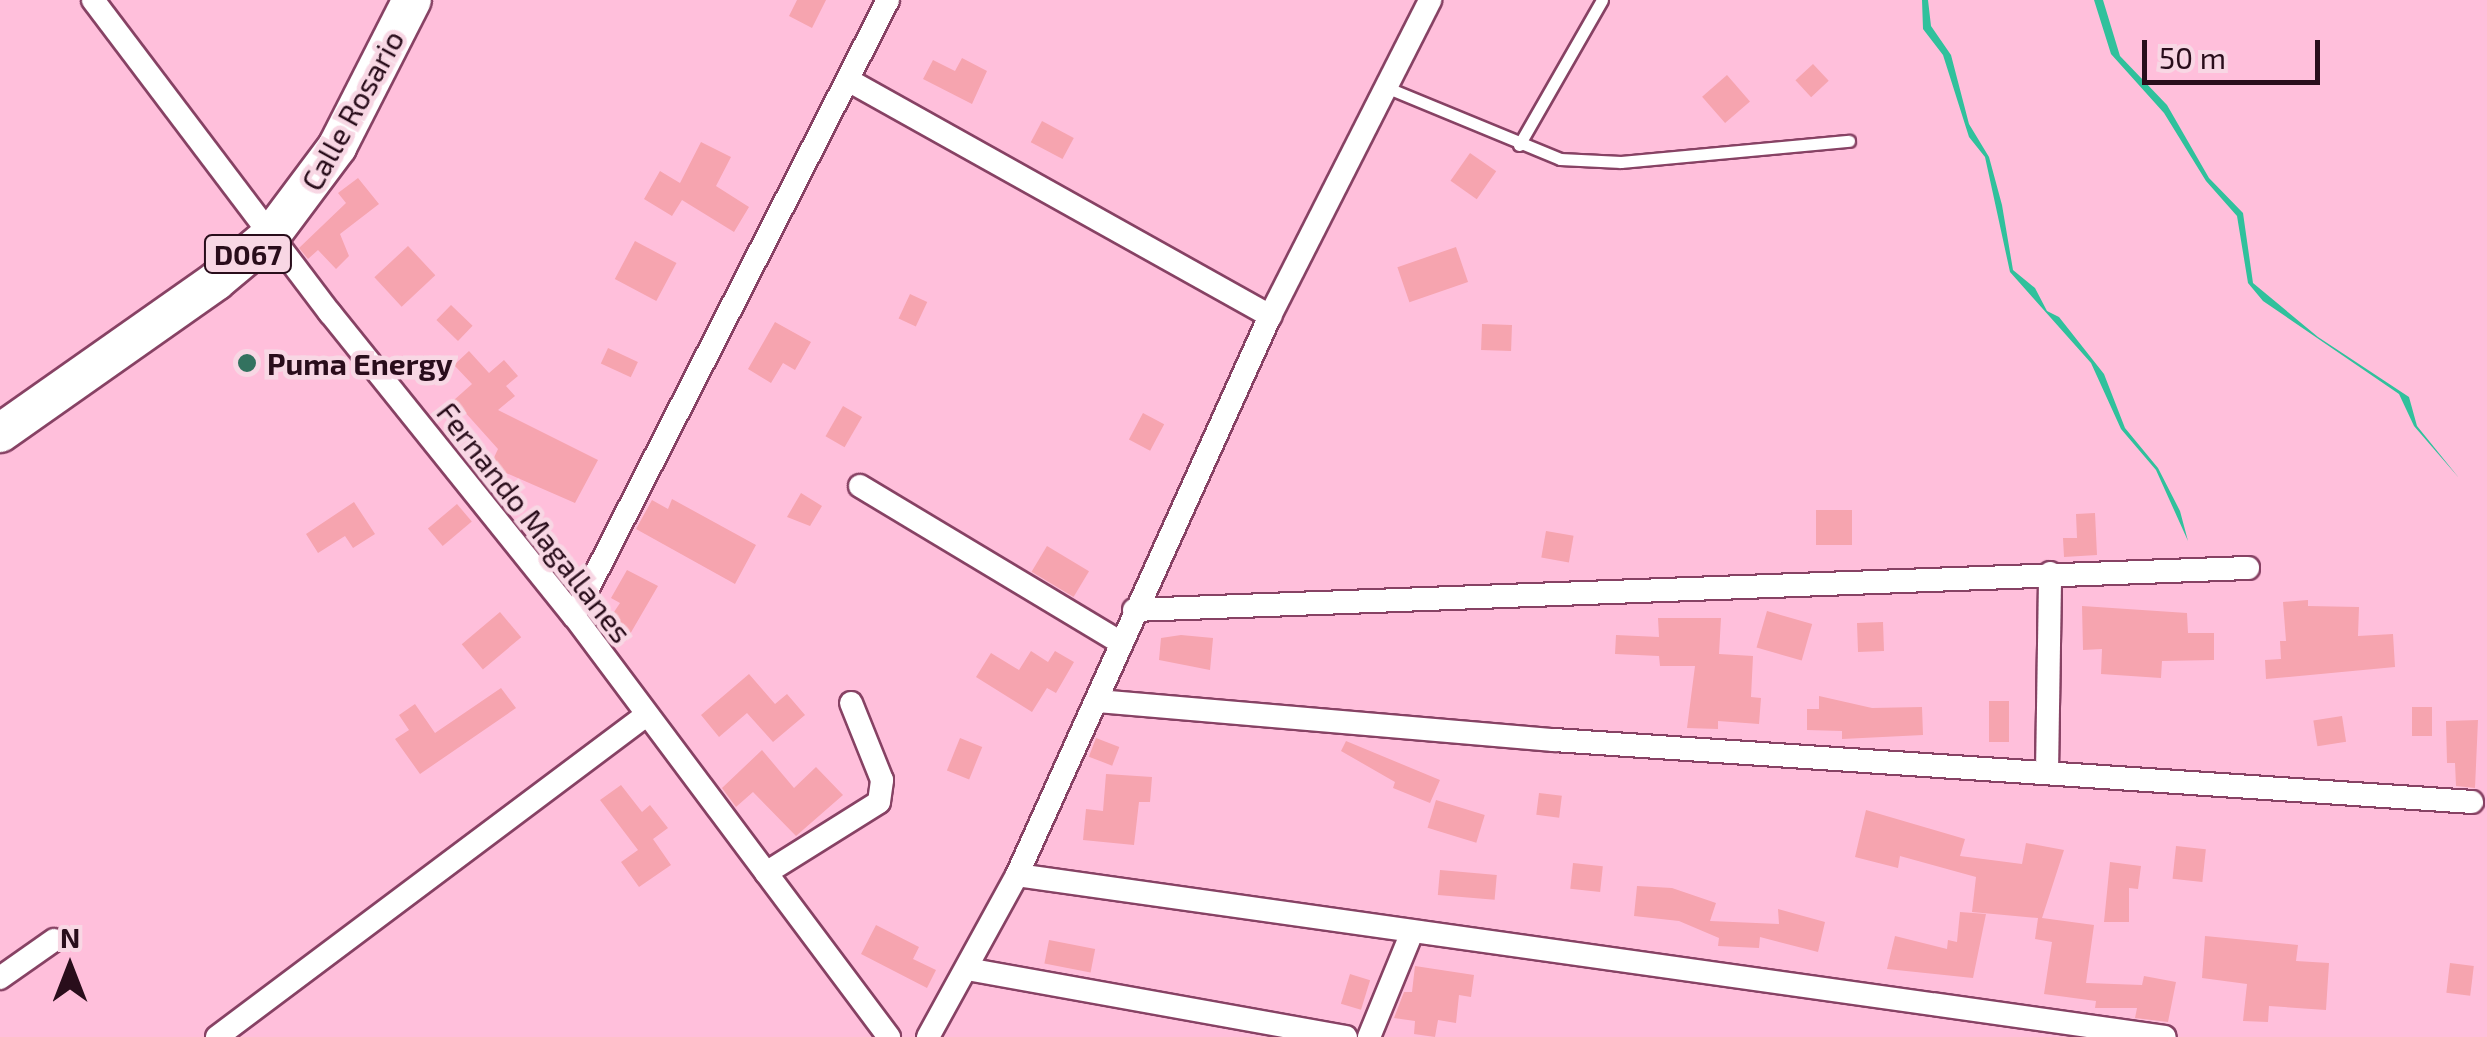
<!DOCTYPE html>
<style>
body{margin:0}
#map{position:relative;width:2487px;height:1037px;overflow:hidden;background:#ffbfdb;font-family:"Exo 2",sans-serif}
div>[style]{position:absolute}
.water>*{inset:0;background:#30c19c}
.building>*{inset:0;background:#f6a4af;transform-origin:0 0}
.roads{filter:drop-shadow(2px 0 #874264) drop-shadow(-2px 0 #874264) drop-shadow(0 2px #874264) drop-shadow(0 -2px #874264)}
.service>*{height:11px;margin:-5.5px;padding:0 5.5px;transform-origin:5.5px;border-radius:5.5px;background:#fff}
.minor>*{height:22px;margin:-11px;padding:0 11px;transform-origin:11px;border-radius:11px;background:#fff}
.primary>*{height:38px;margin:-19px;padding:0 19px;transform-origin:19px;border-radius:19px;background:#fff}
.dots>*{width:28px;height:28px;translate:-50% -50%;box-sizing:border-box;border:5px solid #f8d7e4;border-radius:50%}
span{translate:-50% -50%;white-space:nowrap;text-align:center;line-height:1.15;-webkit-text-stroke:9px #f8d7e4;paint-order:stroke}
.shield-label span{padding:2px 8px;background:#f8d7e4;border:2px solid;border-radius:8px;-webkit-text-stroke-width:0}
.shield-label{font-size:28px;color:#290d1b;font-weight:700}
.street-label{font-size:30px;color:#290d1b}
.poi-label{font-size:30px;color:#290d1b;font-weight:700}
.left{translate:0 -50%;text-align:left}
.north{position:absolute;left:20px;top:917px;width:100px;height:100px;-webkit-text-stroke:8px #f8d7e4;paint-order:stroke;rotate:0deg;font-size:28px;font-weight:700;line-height:40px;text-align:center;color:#290d1b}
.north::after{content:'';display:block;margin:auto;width:35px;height:45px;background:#290d1b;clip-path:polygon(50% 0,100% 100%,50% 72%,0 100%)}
.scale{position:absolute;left:2142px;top:40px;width:178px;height:45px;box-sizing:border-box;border:5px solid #290d1b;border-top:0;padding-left:12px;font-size:30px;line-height:35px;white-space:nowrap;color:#290d1b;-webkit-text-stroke:8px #f8d7e4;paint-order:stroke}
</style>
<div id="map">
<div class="water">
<div style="clip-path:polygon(1922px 0,1928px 0,1931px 26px,1951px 55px,1969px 124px,1989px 157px,2002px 205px,2013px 270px,2035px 288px,2047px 311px,2059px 317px,2104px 374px,2125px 428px,2158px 468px,2180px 511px,2188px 541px,2156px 470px,2121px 429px,2091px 363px,2010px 272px,1985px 157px,1969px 137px,1943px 55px,1923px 29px)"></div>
<div style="clip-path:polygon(2094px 0,2103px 0,2120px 56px,2167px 105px,2209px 178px,2243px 213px,2253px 283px,2318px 337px,2409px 397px,2417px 426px,2459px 478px,2414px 426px,2399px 394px,2263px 301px,2248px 283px,2237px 216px,2206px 181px,2164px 113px,2111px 54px)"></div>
</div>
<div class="building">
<div style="clip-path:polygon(797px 0,826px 0,812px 28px,789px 16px)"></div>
<div style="clip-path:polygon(962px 58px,987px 71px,972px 104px,923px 79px,933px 60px,955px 71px)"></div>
<div style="left:1813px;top:64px;width:23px;height:24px;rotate:47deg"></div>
<div style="left:1727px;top:75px;width:35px;height:33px;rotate:49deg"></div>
<div style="left:1042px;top:121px;width:36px;height:24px;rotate:28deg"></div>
<div style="clip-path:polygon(701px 142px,731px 157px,716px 186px,749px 207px,734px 232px,682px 200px,672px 216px,644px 199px,660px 171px,680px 183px)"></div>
<div style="left:1470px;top:153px;width:32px;height:34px;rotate:35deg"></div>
<div style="clip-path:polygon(358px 178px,379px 204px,340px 234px,349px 256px,336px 269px,318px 250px,308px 259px,299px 248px,346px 203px,338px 193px)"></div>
<div style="left:635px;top:241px;width:47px;height:43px;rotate:28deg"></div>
<div style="left:408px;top:246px;width:40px;height:46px;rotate:47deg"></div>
<div style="left:1456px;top:247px;width:37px;height:62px;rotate:71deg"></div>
<div style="left:910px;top:294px;width:19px;height:27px;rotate:25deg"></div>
<div style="left:451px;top:305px;width:30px;height:21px;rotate:44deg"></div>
<div style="clip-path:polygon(775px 322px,811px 342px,795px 370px,783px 363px,771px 383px,748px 369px)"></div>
<div style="left:1482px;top:324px;width:30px;height:26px;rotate:2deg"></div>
<div style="left:608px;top:348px;width:33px;height:17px;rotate:25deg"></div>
<div style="clip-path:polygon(469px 351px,489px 373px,504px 360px,518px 376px,506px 386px,515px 396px,498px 410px,598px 460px,575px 503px,490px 466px,498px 449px,454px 400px,472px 384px,454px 365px)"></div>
<div style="left:843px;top:406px;width:22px;height:35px;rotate:30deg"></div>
<div style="left:1143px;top:413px;width:24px;height:30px;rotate:28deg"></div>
<div style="clip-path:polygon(801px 493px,822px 506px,810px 526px,787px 517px)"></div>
<div style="clip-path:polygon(672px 499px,756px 545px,735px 584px,636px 529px,652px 500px,668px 509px)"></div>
<div style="clip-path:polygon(354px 502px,375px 534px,353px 548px,345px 536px,318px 553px,306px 534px)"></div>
<div style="left:457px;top:504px;width:23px;height:38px;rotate:50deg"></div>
<div style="left:1852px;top:510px;width:35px;height:36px;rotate:90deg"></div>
<div style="clip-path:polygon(2095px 513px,2097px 555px,2064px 557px,2063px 538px,2077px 538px,2076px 514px)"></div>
<div style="left:1546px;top:531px;width:28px;height:27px;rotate:10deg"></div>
<div style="left:1047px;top:546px;width:49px;height:30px;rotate:31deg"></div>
<div style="clip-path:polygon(627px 570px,658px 586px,626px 641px,604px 627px,620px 603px,611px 598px)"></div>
<div style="clip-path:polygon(2308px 600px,2308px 606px,2359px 607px,2358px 636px,2393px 634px,2395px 667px,2266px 679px,2265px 660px,2281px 659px,2280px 641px,2286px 641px,2283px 602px)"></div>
<div style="clip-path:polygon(2082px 606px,2187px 613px,2188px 633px,2214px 633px,2214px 660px,2162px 661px,2161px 678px,2101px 674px,2102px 649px,2083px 650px)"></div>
<div style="left:1767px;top:611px;width:47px;height:38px;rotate:16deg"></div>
<div style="left:500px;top:612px;width:33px;height:50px;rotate:50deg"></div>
<div style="clip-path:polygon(1658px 618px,1721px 618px,1719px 654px,1753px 656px,1751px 697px,1761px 698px,1759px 724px,1718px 721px,1718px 729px,1687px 728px,1695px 666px,1660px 666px,1659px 656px,1615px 654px,1616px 635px,1659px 637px)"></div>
<div style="left:1883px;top:622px;width:29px;height:26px;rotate:88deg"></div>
<div style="clip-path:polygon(1181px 635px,1213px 638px,1210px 670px,1159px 660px,1161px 638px)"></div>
<div style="clip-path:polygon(1031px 651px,1048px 662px,1055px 651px,1074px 662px,1056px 693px,1047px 688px,1032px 712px,976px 677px,991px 653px,1019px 670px)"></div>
<div style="clip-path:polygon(749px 674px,775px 704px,787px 694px,805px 715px,773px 742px,747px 713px,719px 737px,701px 715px)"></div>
<div style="clip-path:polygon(501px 688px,516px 708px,420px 774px,395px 739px,409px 730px,399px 715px,415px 704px,435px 733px)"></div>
<div style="clip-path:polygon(1819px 696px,1872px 708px,1922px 707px,1923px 735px,1842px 739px,1842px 731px,1807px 730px,1807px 709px,1819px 709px)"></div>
<div style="left:1989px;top:701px;width:20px;height:41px"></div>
<div style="left:2412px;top:707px;width:20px;height:29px"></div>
<div style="left:2342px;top:716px;width:26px;height:29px;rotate:81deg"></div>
<div style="clip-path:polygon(2478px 720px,2475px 788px,2456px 786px,2455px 763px,2447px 763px,2446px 721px)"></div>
<div style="left:960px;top:738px;width:24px;height:35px;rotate:22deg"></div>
<div style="left:1096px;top:738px;width:25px;height:20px;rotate:21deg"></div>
<div style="clip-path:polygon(1346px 741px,1440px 780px,1430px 803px,1393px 788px,1395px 782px,1341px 751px)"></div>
<div style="clip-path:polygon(762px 750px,794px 788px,816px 767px,843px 795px,796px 836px,753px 792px,736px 807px,722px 788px)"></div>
<div style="clip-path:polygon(1106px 774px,1152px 777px,1150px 802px,1139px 802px,1134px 845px,1083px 840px,1086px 809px,1103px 811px)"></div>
<div style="clip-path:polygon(621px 785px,642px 812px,650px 805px,668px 828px,653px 839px,671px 865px,639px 887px,621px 862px,638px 850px,600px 800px)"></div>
<div style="left:1539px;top:793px;width:23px;height:22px;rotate:7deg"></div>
<div style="left:1436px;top:800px;width:51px;height:29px;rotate:17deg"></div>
<div style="clip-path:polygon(1866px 810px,1965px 839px,1960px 856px,2022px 864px,2026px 843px,2064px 850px,2042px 918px,2094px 925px,2086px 983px,2142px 985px,2144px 976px,2176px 982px,2168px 1022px,2135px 1018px,2137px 1008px,2095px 1008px,2096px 1001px,2044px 994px,2052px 942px,2035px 939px,2038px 918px,1972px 912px,1976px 877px,1900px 856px,1898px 868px,1855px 857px)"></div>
<div style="left:2176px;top:846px;width:30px;height:33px;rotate:6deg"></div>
<div style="clip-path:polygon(2110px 862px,2141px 866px,2138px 889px,2129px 888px,2129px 922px,2104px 922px)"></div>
<div style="left:1573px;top:863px;width:30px;height:26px;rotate:6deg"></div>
<div style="left:1440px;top:870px;width:57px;height:25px;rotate:5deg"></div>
<div style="clip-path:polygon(1637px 886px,1672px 888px,1716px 903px,1710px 921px,1779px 924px,1778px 909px,1825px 922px,1818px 952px,1760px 937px,1759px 948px,1718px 946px,1719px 938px,1679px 921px,1634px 916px)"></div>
<div style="clip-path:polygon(1960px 912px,1986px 914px,1973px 978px,1887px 969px,1895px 936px,1947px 949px,1948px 940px,1957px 942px)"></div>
<div style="clip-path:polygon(876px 925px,919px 947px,913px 959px,936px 970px,927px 988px,861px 954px)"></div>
<div style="clip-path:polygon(2205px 936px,2298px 945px,2296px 961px,2329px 963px,2326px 1010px,2269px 1006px,2268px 1022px,2243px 1021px,2247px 984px,2202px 978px)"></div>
<div style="left:1049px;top:940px;width:47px;height:24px;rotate:11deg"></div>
<div style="left:2450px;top:963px;width:24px;height:30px;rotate:7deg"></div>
<div style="clip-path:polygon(1415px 966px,1474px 975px,1471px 997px,1459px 995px,1456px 1023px,1438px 1020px,1435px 1037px,1414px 1034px,1415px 1021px,1394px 1018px,1404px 992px,1412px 992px)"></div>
<div style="left:1350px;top:974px;width:21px;height:31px;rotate:17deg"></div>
</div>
<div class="roads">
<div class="service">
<div style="left:1388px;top:88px;width:186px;rotate:22.4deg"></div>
<div style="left:1560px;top:159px;width:61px;rotate:2.8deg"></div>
<div style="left:1621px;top:162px;width:229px;rotate:-5.3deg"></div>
<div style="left:1519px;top:145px;width:167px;rotate:-60.2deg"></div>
</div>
<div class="minor">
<div style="left:93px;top:0;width:393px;rotate:52.9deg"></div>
<div style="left:330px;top:313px;width:389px;rotate:51.2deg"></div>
<div style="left:574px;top:616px;width:526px;rotate:53.2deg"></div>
<div style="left:848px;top:80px;width:484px;rotate:29.2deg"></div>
<div style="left:860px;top:486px;width:305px;rotate:31deg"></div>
<div style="left:1134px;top:610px;width:1115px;rotate:-2.16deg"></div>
<div style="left:574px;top:616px;width:691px;rotate:-62.99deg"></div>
<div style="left:1097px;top:701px;width:459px;rotate:4.9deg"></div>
<div style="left:1554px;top:740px;width:920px;rotate:3.86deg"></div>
<div style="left:2047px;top:772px;width:199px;rotate:-89.1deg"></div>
<div style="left:766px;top:873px;width:133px;rotate:-32.1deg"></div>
<div style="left:879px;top:802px;width:22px;rotate:-82deg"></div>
<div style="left:882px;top:780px;width:83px;rotate:-111.9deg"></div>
<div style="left:1017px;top:875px;width:1159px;rotate:8.03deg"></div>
<div style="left:967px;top:969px;width:385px;rotate:10.2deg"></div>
<div style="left:0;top:978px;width:66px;rotate:-35.1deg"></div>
<div style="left:217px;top:1037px;width:535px;rotate:-36.87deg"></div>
<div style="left:928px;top:1037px;width:185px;rotate:-61.2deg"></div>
<div style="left:1017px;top:875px;width:614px;rotate:-65.65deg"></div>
<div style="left:1270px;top:316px;width:354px;rotate:-63.1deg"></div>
<div style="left:1369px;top:1037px;width:113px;rotate:-67.7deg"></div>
</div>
<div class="primary">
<div style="left:0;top:433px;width:264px;rotate:-35.1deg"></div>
<div style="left:216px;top:281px;width:73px;rotate:-40deg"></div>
<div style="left:272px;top:234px;width:109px;rotate:-53.2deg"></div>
<div style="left:337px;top:147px;width:165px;rotate:-63deg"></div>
</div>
</div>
<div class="dots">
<div style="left:247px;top:363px;background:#33725f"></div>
</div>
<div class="shield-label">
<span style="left:248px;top:254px">D067</span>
</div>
<div class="street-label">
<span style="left:352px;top:110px;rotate:-61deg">Calle Rosario</span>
<span style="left:535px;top:522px;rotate:52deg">Fernando Magallanes</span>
</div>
<div class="poi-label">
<span class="left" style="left:267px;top:363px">Puma Energy</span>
</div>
<div class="north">N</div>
<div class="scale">50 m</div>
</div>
